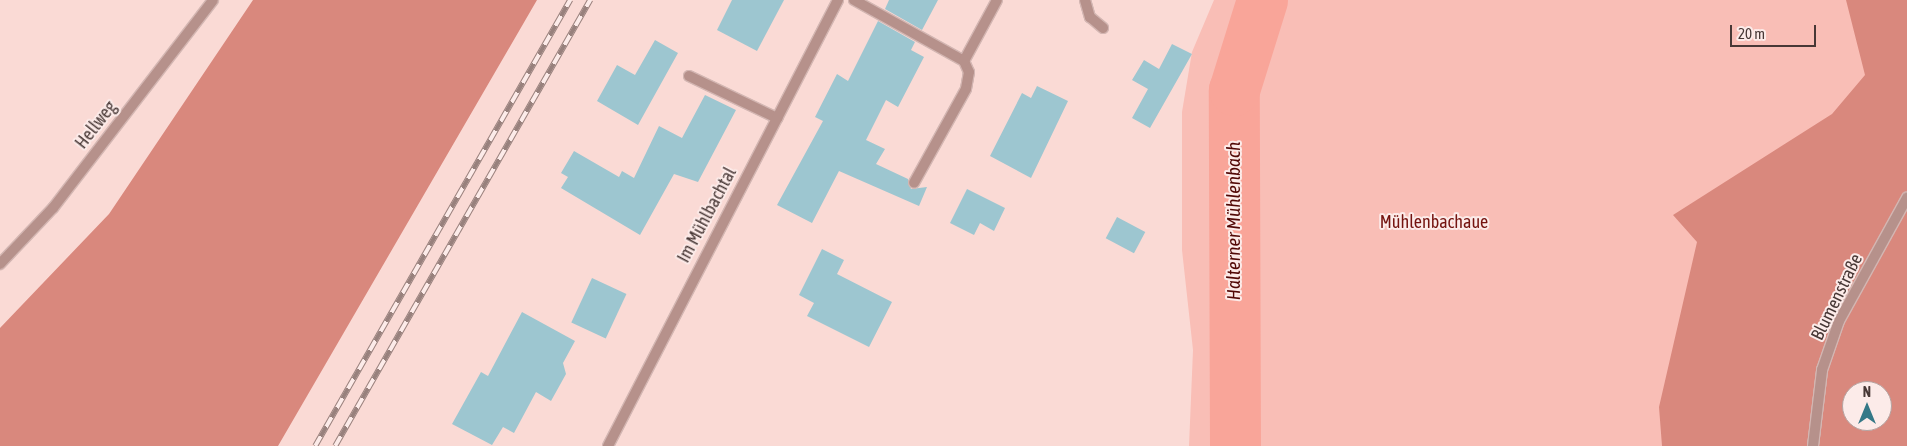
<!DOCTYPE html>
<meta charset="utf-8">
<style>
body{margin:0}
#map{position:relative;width:1907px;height:446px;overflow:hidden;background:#fadad5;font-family:"Asap Condensed",sans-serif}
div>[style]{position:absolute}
.green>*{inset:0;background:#f9beb6}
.forest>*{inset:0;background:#d9887d}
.river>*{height:51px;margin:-25.5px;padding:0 25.5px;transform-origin:25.5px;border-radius:25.5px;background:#f9a599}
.building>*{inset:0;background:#9dc6d0;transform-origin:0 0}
.roads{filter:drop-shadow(1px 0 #d3b6b2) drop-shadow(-1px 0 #d3b6b2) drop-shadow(0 1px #d3b6b2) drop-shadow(0 -1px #d3b6b2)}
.service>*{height:10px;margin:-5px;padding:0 5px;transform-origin:5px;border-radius:5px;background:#b6918b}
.minor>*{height:10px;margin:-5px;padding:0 5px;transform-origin:5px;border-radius:5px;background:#b6918b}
.tertiary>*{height:10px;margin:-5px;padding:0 5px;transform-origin:5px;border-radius:5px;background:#b6918b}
.rail>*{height:5.5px;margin-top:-2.75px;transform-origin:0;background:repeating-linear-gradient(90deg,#fcebe9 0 11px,#98817d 0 22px);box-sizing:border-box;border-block:1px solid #98817d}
span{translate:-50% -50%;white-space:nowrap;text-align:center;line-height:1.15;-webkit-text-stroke:4px #fcebe9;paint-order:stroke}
.street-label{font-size:18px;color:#483836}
.park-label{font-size:18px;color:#751410}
.water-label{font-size:19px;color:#520806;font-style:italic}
.north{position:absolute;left:1842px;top:381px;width:50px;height:50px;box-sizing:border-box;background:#fcebe9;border:1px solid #b4a3a1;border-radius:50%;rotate:0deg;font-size:14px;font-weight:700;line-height:20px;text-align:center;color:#483836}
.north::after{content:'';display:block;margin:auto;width:18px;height:22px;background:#347887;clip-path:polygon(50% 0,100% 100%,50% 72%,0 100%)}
.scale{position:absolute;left:1730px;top:25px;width:86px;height:22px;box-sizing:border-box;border:2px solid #483836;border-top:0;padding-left:6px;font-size:15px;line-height:18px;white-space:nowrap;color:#483836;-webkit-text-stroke:4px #fcebe9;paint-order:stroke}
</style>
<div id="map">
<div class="green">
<div style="clip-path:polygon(1214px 0,1889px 0,1870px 88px,1813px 131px,1736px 176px,1700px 446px,1189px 446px,1193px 350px,1182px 250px,1182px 112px,1192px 52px)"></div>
</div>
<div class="forest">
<div style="clip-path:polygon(253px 0,537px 0,278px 446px,0 446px,0 328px,109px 214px)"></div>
<div style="clip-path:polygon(evenodd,1846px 0,1907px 0,1907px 446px,1662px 446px,1659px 407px,1697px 242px,1673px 215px,1832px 114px,1865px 75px,1846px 0,1852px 391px,1882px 391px,1882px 421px,1852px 421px,1852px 391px)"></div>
</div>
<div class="river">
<div style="left:1235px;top:446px;width:356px;rotate:-90.2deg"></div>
<div style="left:1234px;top:90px;width:94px;rotate:-72.7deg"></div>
</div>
<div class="building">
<div style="clip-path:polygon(732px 0,784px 0,757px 51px,717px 30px)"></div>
<div style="clip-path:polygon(889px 0,938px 0,922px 30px,885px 9px)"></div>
<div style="clip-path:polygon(878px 21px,915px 42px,911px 50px,924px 57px,898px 107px,886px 100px,866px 140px,885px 149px,876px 164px,908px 179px,911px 189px,927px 187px,919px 206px,839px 171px,812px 223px,777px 205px,823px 121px,815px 117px,837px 74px,848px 81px)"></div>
<div style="clip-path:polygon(655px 40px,678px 53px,638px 125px,597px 101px,617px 65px,635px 75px)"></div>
<div style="clip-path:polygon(1172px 44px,1192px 54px,1150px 128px,1132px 118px,1148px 89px,1132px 80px,1144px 60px,1159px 69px)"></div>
<div style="clip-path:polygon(1037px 86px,1068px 101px,1031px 178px,990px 156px,1022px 93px,1031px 98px)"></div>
<div style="clip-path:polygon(705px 95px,736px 110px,698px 182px,674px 174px,640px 235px,561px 188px,568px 177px,561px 173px,574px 151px,619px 177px,622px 171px,634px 178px,659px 126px,682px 138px)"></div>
<div style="clip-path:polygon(967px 189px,1005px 208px,994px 231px,980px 223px,974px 235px,950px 223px)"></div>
<div style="left:1117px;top:217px;width:32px;height:24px;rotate:28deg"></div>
<div style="clip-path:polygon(822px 249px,844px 260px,837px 274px,892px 302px,869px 347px,807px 316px,814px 303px,799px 295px)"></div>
<div style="left:592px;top:278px;width:38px;height:49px;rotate:25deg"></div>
<div style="clip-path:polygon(522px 312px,575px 341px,563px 363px,566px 374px,551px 401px,536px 392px,514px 433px,503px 427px,492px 445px,452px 424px,481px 372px,488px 376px)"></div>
</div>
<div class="roads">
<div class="service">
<div style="left:854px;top:0;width:126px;rotate:29deg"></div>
<div style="left:964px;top:61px;width:12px;rotate:66deg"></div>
<div style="left:969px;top:72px;width:17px;rotate:100deg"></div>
<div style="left:966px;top:89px;width:107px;rotate:119deg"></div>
<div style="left:1085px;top:0;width:18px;rotate:74deg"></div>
<div style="left:1090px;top:17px;width:17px;rotate:40deg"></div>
<div style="left:964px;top:61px;width:69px;rotate:-61.6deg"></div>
<div style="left:689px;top:76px;width:98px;rotate:25.5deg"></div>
</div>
<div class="minor">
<div style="left:608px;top:446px;width:502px;rotate:-62.72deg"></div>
<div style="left:1813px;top:446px;width:77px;rotate:-83.2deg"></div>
<div style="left:1822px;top:370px;width:52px;rotate:-70.9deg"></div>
<div style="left:1839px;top:321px;width:141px;rotate:-61.1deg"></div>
</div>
<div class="tertiary">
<div style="left:0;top:264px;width:77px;rotate:-46.6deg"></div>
<div style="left:53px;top:208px;width:262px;rotate:-52.4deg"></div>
</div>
</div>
<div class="rail">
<div style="left:315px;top:446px;width:514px;rotate:-60.24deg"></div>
<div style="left:335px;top:446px;width:514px;rotate:-60.24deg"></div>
</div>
<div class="street-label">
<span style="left:96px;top:125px;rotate:-52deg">Hellweg</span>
<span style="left:707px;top:215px;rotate:-62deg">Im Mühlbachtal</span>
<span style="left:1837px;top:297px;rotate:-64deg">Blumenstraße</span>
</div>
<div class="park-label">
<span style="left:1434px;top:222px">Mühlenbachaue</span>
</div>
<div class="water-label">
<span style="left:1234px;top:221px;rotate:-90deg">Halterner Mühlenbach</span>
</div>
<div class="north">N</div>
<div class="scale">20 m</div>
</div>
